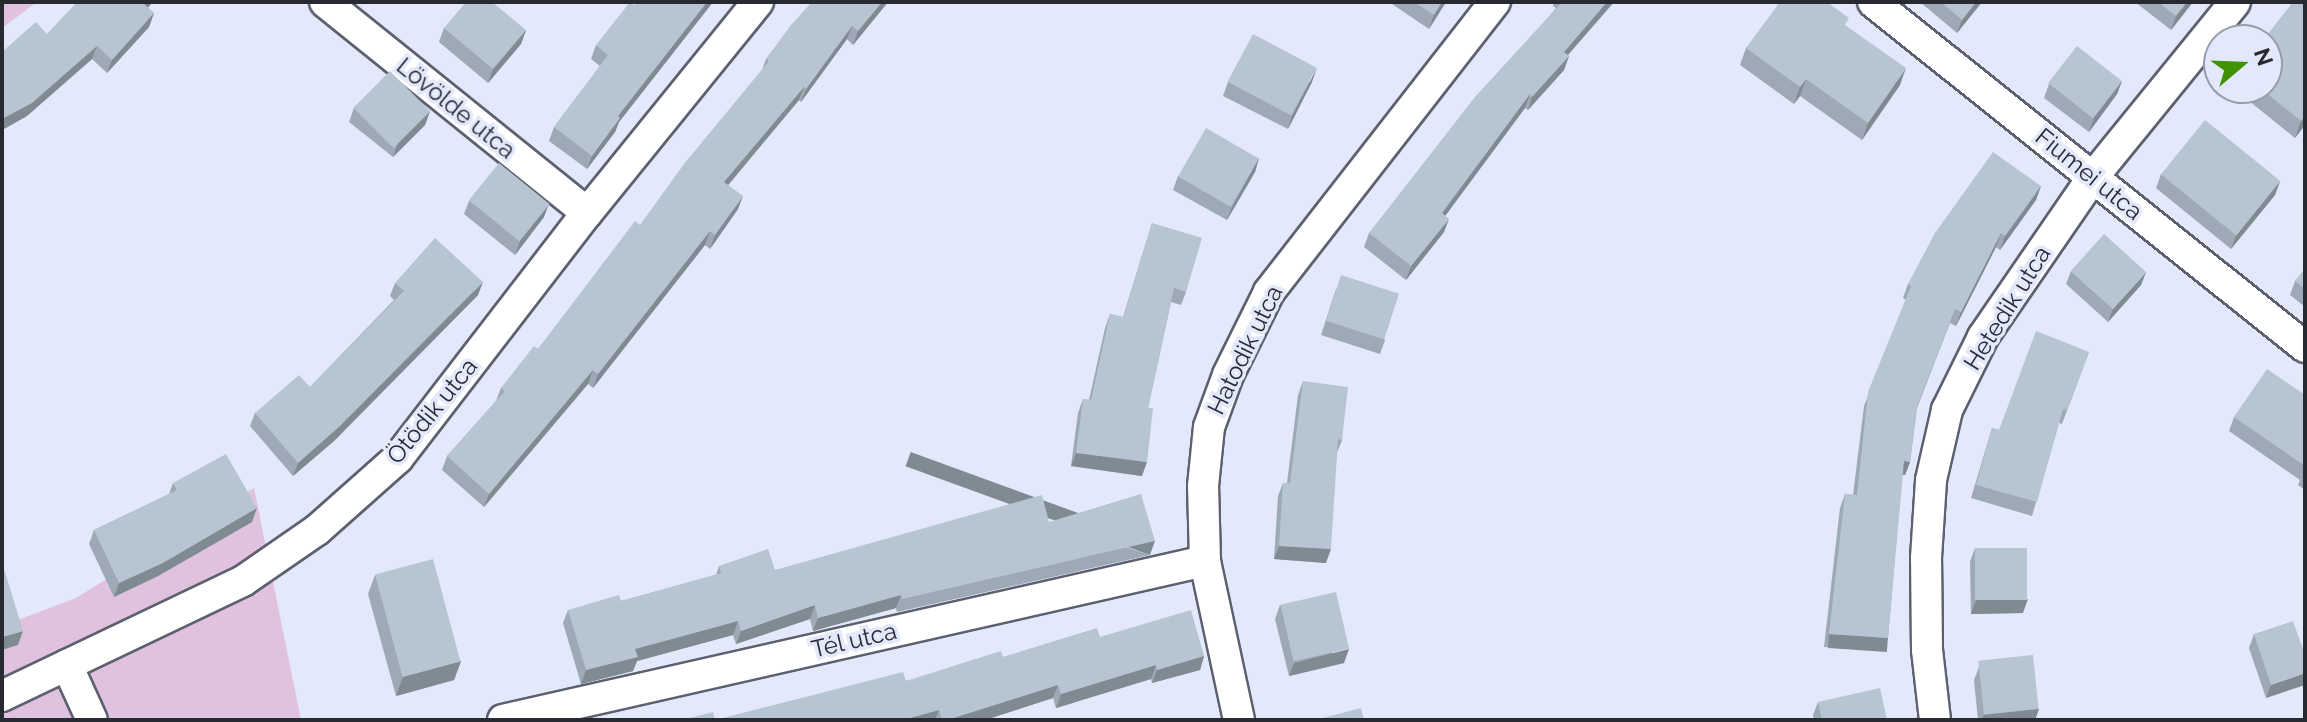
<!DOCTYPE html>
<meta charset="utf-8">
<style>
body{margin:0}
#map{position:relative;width:2307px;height:722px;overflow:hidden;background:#e3e8fa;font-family:Raleway,sans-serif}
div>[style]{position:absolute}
.green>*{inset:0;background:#e0c2de}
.roads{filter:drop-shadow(2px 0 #5c606f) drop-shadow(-2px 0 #5c606f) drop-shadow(0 2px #5c606f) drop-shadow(0 -2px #5c606f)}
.minor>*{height:30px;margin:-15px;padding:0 15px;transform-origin:15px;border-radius:15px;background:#fff}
.wall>*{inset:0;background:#9da9b5}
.shaded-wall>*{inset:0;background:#808a93;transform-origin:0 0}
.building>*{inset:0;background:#b7c5d2;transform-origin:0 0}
span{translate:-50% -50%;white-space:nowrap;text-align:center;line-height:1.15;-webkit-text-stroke:7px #e3e8fa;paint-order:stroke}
.street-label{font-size:24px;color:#282a31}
.frame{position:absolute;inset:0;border:4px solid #282a31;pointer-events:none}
.north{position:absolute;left:2203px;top:24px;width:80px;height:80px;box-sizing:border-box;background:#e3e8fa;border:2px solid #989caa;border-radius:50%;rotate:71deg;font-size:22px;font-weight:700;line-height:32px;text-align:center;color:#282a31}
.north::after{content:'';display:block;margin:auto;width:28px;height:36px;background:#3f9300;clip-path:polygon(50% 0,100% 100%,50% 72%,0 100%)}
</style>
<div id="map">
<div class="green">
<div style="clip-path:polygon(2px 2px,37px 2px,2px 28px)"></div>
<div style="clip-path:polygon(254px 488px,301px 720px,2px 720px,2px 626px,76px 598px)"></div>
</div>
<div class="roads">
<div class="minor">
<div style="left:325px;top:2px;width:336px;rotate:38.8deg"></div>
<div style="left:1873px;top:2px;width:553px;rotate:38.61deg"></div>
<div style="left:67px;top:665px;width:60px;rotate:65.6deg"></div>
<div style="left:2px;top:696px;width:267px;rotate:-25.5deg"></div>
<div style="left:243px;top:581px;width:90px;rotate:-34.6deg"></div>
<div style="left:317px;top:530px;width:108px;rotate:-41.6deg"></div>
<div style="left:398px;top:458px;width:309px;rotate:-52.4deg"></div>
<div style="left:587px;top:213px;width:272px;rotate:-51deg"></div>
<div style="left:503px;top:720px;width:720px;rotate:-12.76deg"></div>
<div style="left:1239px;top:720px;width:163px;rotate:-102.1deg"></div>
<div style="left:1205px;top:561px;width:75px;rotate:-91.5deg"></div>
<div style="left:1203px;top:486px;width:59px;rotate:-84.2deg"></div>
<div style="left:1209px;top:427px;width:55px;rotate:-69.9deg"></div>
<div style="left:1228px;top:375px;width:93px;rotate:-63.7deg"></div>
<div style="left:1269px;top:292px;width:368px;rotate:-52.1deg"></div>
<div style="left:1935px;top:720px;width:70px;rotate:-96.5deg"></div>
<div style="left:1927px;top:650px;width:92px;rotate:-90.6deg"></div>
<div style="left:1926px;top:558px;width:78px;rotate:-86.3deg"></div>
<div style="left:1931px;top:480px;width:72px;rotate:-77.1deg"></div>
<div style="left:1947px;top:410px;width:81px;rotate:-63.7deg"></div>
<div style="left:1983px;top:337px;width:194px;rotate:-55.5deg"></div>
<div style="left:2093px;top:177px;width:225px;rotate:-50.9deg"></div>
</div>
</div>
<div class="wall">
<div style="clip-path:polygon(638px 2px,713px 2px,619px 122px,615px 132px,587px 169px,549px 141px,554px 127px,600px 66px,591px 59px,596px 45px)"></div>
<div style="clip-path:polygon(812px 2px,888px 2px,853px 45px,847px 39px,801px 102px,799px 100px,728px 185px,738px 209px,710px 249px,705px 245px,593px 388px,588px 384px,484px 507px,442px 470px,447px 456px,496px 401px,501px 388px,538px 349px,640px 225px,762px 70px,766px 59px)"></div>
<div style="clip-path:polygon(1389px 2px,1446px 2px,1429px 29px)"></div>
<div style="clip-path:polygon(1554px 2px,1614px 2px,1568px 55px,1569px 56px,1564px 70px,1528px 110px,1525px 108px,1445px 216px,1444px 232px,1406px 280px,1364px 247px,1369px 233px,1556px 8px,1553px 6px)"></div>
<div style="clip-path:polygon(1920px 2px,1982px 2px,1957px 33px)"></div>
<div style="clip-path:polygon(2135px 2px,2193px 2px,2171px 30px)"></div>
<div style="clip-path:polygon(2305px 2px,2305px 125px,2295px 138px,2233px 88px,2267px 88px)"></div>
<div style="clip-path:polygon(148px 8px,154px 13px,149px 27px,107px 73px,92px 59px,27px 116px,2px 130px,2px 52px,47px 34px)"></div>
<div style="clip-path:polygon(1846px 26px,1900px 85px,1862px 140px,1800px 96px,1794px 104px,1740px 65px,1746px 48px)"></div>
<div style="clip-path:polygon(444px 28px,526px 30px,521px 44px,488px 83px,439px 42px)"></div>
<div style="clip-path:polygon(2122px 81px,2117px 94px,2089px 132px,2044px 98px,2049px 84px)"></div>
<div style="clip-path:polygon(1228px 82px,1312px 82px,1288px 129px,1223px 96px)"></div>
<div style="clip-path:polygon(354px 108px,430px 111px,425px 125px,393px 157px,349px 122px)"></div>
<div style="clip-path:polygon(1259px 158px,1255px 172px,1227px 220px,1173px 190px,1178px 176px)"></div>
<div style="clip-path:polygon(2161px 174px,2280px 181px,2275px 195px,2231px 249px,2156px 188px)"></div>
<div style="clip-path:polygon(2041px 186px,2036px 200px,2000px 250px,1996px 247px,1956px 326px,1950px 323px,1917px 408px,1910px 462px,1905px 475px,1902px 475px,1888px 638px,1883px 651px,1824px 647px,1840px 508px,1845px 494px,1853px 495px,1864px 406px,1906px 300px,1903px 298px,1908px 284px)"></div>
<div style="clip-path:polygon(469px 201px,544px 217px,515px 255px,464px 214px)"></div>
<div style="clip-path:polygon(1152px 223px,1186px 292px,1181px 305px,1171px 302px,1148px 408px,1142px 476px,1071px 466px,1078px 413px,1083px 399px,1089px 400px,1105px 328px,1110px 314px,1123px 317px)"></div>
<div style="clip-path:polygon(2305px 269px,2305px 307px,2290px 295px,2295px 281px)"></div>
<div style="clip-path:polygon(2071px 271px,2146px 272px,2141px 285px,2108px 322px,2066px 284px)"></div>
<div style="clip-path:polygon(395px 283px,478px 295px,334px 441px,293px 476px,250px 426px,255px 413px,310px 387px,394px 300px,390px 296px)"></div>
<div style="clip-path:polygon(1336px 289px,1385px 340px,1380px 354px,1321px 335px)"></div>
<div style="clip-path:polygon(2089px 352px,2062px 424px,2059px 423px,2032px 516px,1971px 498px,1992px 428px,1999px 430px)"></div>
<div style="clip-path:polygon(1303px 381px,1342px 440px,1337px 453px,1326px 563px,1274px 559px,1278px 496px,1283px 483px,1287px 483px,1298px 395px)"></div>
<div style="clip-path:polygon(2305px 395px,2305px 490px,2298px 485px,2300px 480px,2229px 431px,2234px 417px)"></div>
<div style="clip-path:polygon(173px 483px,252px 522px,158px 576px,114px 597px,89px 544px,94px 530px,169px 494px)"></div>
<div style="clip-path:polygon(1049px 522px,1150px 555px,897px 612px,896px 608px,813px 631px,810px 619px,736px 644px,733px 635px,637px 661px,633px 671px,581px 684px,563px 623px,568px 610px,621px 601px,716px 575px,719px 566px,775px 570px)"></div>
<div style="clip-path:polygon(1975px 548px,2023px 613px,1971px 614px,1970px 562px)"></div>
<div style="clip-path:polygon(375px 575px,461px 661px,454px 680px,396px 696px,368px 594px)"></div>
<div style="clip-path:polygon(1280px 605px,1344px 663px,1289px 676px,1275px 619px)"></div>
<div style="clip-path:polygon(2254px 634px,2305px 655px,2266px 698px,2249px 648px)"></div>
<div style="clip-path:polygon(1100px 637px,1204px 656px,1200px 670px,1152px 683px,1151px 679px,1056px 708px,1053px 698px,985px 720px,682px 720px,715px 720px,906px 681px,1003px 657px)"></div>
<div style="clip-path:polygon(1979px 667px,2039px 709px,2035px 720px,1978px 720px,1974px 680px)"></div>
<div style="clip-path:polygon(1818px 702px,1887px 720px,1814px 720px,1813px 715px)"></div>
</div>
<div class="shaded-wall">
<div style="clip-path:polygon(146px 2px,153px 2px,139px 18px,144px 4px)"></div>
<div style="clip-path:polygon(707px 2px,713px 2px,619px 122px,615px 132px,587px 169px,592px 156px,618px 116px)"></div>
<div style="clip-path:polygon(882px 2px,888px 2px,853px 45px,858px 31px)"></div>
<div style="clip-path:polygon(1442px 2px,1446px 2px,1429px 29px,1434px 15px)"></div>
<div style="clip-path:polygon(1607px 2px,1614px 2px,1559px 65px,1564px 52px)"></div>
<div style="clip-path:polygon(1976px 2px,1982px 2px,1957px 33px,1962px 20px)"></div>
<div style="clip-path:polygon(2187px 2px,2193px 2px,2171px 30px,2176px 16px)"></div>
<div style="clip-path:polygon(154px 13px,149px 27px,107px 73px,112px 60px)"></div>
<div style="clip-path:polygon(852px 26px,847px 39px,801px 102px,806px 89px)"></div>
<div style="clip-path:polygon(526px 30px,521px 44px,488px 83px,493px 69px)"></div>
<div style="clip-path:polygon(97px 46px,92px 59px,27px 116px,2px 130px,2px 119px)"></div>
<div style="clip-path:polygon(1569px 56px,1564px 70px,1528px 110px,1532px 97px)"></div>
<div style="clip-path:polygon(1317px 68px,1312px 82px,1288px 129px,1292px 116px)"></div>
<div style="clip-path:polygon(1906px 68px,1900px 85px,1862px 140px,1868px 123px)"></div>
<div style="clip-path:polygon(1806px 79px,1800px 96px,1794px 104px,1800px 87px)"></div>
<div style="clip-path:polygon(2122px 81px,2117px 94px,2089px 132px,2094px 118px)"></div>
<div style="clip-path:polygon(804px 87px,799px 100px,719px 196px,724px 182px)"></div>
<div style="clip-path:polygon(1530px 94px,1525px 108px,1437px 227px,1442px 213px)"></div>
<div style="clip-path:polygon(430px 111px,425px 125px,393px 157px,398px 143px)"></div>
<div style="clip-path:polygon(2305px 116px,2305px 125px,2295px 138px,2301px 121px)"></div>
<div style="clip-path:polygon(1259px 158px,1255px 172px,1227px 220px,1232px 207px)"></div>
<div style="clip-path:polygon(2280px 181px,2275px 195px,2231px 249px,2236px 235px)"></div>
<div style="clip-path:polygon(2041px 186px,2036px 200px,2000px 250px,2005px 236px)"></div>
<div style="clip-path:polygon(743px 196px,738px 209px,710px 249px,715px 235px)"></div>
<div style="clip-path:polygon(549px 204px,544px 217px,515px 255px,520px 241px)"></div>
<div style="clip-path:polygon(1449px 219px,1444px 232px,1406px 280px,1411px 266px)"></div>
<div style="clip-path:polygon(710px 231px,705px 245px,593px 388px,598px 374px)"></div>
<div style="clip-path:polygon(2001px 233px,1996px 247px,1956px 326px,1961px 312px)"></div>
<div style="clip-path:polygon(2146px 272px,2141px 285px,2108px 322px,2113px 309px)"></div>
<div style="clip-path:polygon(483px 282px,478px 295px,334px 441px,293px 476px,298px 463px)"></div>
<div style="clip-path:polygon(593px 370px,588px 384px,484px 507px,489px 494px)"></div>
<div style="clip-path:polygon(1076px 453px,1147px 462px,1142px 476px,1071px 466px)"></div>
<div style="clip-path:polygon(1904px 461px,1910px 462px,1905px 475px,1899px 475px)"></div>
<div style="clip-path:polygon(257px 508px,252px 522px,158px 576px,114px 597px,119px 583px)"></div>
<div style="left:1155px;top:541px;width:15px;height:260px;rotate:110deg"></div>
<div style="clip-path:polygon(1279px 546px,1331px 549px,1326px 563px,1274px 559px)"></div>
<div style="clip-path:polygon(901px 595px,896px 608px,813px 631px,818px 618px)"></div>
<div style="clip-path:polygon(2028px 599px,2023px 613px,1971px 614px,1976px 600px)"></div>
<div style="clip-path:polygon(815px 605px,810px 619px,736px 644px,741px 631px)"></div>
<div style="clip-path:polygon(738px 621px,733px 635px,637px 661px,633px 671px,581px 684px,586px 670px,635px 649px)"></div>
<div style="clip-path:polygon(23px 631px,18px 645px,2px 650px,2px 637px)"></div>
<div style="left:1829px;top:634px;width:59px;height:14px;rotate:4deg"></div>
<div style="clip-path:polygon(1349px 649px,1344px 663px,1289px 676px,1294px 663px)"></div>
<div style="clip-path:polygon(1204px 656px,1200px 670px,1152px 683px,1157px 670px)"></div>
<div style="clip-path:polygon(461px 661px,454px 680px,396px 696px,403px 677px)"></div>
<div style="clip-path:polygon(1156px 665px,1151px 679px,1056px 708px,1061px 694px)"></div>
<div style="clip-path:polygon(2305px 673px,2305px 685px,2266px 698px,2271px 685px)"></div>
<div style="clip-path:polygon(1058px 685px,1053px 698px,985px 720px,947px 720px)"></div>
<div style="clip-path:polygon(2039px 709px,2035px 720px,1982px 720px,1984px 715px)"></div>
<div style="clip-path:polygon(939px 710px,935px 720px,903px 720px)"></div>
</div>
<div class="building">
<div style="clip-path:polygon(77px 2px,146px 2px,144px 4px,154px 13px,112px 60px,97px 46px,32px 103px,2px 119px,2px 52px,36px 22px,47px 34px)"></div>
<div style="clip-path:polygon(466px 2px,492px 2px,526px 30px,493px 69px,444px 28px)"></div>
<div style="clip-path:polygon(630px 2px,635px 6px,638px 2px,707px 2px,618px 116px,620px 118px,592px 156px,554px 127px,608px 55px,596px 45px)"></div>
<div style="clip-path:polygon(812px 2px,882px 2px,858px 31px,852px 26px,806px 89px,804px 87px,724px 182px,743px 196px,715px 235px,710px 231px,598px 374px,593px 370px,489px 494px,447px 456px,505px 391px,501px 388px,534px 346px,538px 349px,635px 221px,640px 225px,684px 164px,769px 61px,766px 59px,791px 25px)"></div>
<div style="clip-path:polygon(1414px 2px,1442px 2px,1434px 15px)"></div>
<div style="clip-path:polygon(1562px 2px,1607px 2px,1564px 52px,1569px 56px,1532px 97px,1530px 94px,1442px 213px,1449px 219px,1411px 266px,1369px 233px,1475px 97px)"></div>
<div style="clip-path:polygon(1780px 2px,1827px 2px,1849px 18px,1845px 25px,1906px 68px,1868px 123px,1806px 79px,1800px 87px,1746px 48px)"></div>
<div style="clip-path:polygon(1941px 2px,1976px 2px,1962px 20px)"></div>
<div style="clip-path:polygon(2158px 2px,2187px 2px,2176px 16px)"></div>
<div style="clip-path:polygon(2293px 2px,2305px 2px,2305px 116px,2301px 121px,2260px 88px,2267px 88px,2267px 40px,2263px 40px)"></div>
<div style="left:1253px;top:34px;width:72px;height:54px;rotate:28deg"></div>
<div style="left:2077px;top:46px;width:57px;height:47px;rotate:38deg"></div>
<div style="left:390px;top:71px;width:57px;height:52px;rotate:45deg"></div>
<div style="left:2205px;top:120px;width:97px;height:70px;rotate:39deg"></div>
<div style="left:1206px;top:128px;width:61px;height:56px;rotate:30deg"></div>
<div style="clip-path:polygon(1993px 152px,2041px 186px,2005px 236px,2001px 233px,1961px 312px,1955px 309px,1917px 406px,1910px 462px,1904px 461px,1888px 638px,1829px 634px,1845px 494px,1857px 495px,1868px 392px,1911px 286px,1908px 284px,1935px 233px)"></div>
<div style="left:499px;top:163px;width:65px;height:48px;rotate:39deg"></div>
<div style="clip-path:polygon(1152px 223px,1202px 238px,1186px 292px,1174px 288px,1148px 408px,1153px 408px,1147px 462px,1076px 453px,1083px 399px,1091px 400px,1110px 314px,1123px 317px)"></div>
<div style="left:2104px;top:234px;width:57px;height:50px;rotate:42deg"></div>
<div style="clip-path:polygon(435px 238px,483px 282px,339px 427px,298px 463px,255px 413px,299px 375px,310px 387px,404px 291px,395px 283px)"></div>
<div style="clip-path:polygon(2305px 269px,2305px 289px,2295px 281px)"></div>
<div style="left:1341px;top:275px;width:61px;height:48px;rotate:18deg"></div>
<div style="clip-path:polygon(2036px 331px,2089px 352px,2067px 410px,2063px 409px,2037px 502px,1976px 485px,1992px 428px,1999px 430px)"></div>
<div style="clip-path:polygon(2267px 369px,2305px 395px,2305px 466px,2234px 417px)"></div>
<div style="clip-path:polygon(1303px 381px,1348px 387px,1342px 440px,1338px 439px,1331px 549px,1279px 546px,1283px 483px,1290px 483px)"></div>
<div style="clip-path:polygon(226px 454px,257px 508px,163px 563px,119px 583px,94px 530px,177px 490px,173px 483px)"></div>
<div style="clip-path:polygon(1141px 494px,1155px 541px,902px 599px,901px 595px,818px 618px,815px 605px,741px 631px,738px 621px,635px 649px,638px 657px,586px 670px,568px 610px,619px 595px,621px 601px,721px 573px,719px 566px,768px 549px,775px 570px,1042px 495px,1049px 522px)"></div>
<div style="left:1975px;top:548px;width:52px;height:52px"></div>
<div style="left:433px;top:559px;width:106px;height:60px;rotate:75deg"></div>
<div style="clip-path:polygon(2px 562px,23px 631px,2px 637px)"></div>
<div style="left:1336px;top:592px;width:58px;height:57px;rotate:77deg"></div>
<div style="clip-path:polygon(1191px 610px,1204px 656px,1157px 670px,1156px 665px,1061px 694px,1058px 685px,947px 720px,942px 720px,939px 710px,903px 720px,682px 720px,713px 712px,715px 720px,903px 672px,906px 681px,1001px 651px,1003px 657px,1097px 628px,1100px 637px)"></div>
<div style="clip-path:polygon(2293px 621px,2305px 655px,2305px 673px,2271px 685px,2254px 634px)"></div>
<div style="left:2033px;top:655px;width:54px;height:55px;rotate:84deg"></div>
<div style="clip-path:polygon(1880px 688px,1887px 720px,1822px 720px,1818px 702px)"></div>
<div style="clip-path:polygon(1361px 708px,1364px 720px,1315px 720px)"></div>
</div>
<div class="street-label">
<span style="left:456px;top:108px;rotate:39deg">Lövölde utca</span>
<span style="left:2089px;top:174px;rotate:39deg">Fiumei utca</span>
<span style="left:2007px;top:308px;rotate:-58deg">Hetedik utca</span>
<span style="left:1245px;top:350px;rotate:-64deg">Hatodik utca</span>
<span style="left:432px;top:411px;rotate:-51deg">Ötödik utca</span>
<span style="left:854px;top:640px;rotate:-13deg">Tél utca</span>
</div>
<div class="frame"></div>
<div class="north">N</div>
</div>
